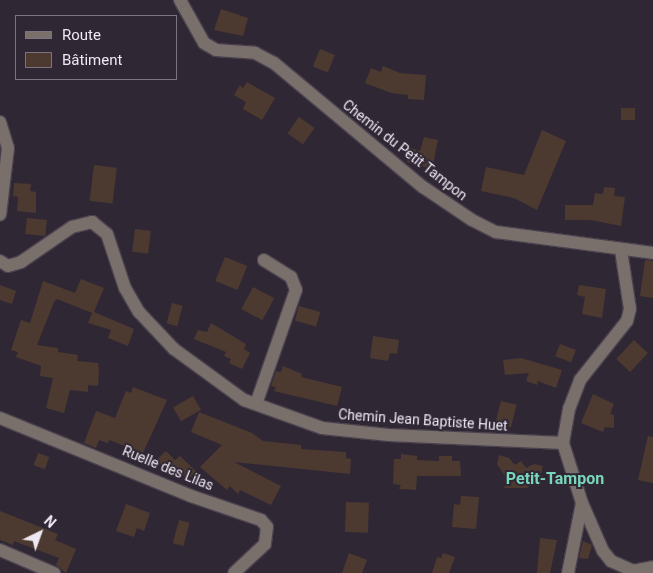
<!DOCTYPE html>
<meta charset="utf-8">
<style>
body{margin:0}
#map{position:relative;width:653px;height:573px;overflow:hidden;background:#302735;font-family:Roboto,sans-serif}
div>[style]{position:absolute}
.building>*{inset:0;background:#4c3a31;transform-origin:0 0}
.roads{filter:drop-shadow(1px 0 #4b424f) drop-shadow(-1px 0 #4b424f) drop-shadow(0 1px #4b424f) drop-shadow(0 -1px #4b424f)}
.minor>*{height:12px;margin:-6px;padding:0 6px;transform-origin:6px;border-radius:6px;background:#796f6b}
span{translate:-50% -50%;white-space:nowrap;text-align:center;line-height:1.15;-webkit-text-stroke:4px #302735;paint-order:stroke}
.street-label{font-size:14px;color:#eee8f2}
.quarter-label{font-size:16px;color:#78d6ba;font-weight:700}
.legend{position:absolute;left:15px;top:15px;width:162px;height:65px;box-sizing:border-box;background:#302735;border:1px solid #7c7481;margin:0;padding:6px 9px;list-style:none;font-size:15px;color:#eee8f2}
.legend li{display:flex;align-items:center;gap:10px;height:25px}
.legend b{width:25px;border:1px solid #7c7481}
.north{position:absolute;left:15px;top:508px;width:50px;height:50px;-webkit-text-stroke:4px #302735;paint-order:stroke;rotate:42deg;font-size:14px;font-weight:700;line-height:20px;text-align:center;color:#eee8f2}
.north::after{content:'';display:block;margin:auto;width:18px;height:22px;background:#eee8f2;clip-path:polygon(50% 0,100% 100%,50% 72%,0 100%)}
</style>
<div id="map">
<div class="building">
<div style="clip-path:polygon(221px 9px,248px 18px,243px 36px,214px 30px)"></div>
<div style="left:320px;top:49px;width:16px;height:19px;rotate:22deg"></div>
<div style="clip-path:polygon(383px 66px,400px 73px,426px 75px,424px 100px,408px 99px,408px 95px,391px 93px,365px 83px,371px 68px,381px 72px)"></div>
<div style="clip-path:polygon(247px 82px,275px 98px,262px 120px,243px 109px,246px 102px,234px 95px,240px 85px,243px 88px)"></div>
<div style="left:635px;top:108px;width:12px;height:14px;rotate:90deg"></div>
<div style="left:299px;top:117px;width:19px;height:20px;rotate:35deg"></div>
<div style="clip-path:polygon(542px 130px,566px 141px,537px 210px,514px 198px,481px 191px,486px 167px,524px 175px)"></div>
<div style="clip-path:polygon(424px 137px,438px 140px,432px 169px,407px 162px,410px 148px,420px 151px)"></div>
<div style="left:94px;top:165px;width:23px;height:36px;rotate:7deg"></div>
<div style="clip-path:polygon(14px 183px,31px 184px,30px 191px,36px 192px,36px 213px,17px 211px,18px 197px,13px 196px)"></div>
<div style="clip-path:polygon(604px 187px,615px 188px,614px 196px,625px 197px,621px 226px,591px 220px,565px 220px,565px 205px,593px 205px,595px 193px,603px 194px)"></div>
<div style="left:27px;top:218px;width:20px;height:16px;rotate:6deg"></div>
<div style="left:135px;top:229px;width:16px;height:23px;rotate:7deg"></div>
<div style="left:225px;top:257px;width:24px;height:26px;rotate:22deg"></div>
<div style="clip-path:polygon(645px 260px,653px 261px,653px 298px,640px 296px)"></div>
<div style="clip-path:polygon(81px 279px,104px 288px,94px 312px,134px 329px,128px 346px,108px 338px,111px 330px,88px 323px,92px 313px,57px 299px,54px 302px,37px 345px,58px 348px,58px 352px,78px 355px,77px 361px,98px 363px,99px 370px,98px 386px,88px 385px,88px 392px,70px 390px,64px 413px,46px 408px,53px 378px,40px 376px,41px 366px,16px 357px,18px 352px,11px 350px,21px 320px,30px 323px,43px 281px,75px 293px)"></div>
<div style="clip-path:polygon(0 285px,16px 291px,12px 304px,0 300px)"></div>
<div style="clip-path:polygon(579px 285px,606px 289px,602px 318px,582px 314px,585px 297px,577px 295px)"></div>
<div style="left:253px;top:287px;width:24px;height:25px;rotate:28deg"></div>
<div style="left:172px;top:303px;width:11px;height:21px;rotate:15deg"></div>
<div style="left:299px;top:306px;width:22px;height:15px;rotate:16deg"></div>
<div style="clip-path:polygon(211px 323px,246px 344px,244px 349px,250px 353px,242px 369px,229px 363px,231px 359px,224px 356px,226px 352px,194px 339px,198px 330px,207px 332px)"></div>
<div style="clip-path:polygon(373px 336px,399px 340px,397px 354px,390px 353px,388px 361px,370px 358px)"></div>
<div style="left:634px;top:340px;width:19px;height:26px;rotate:43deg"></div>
<div style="left:560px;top:344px;width:17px;height:13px;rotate:21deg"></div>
<div style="clip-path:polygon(521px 358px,562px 370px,556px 388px,538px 381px,537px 385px,526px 381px,529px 373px,505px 375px,503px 360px)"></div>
<div style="clip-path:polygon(283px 366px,302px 374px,301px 377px,342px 387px,337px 406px,274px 391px,276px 387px,271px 386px,276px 371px,281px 372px)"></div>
<div style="clip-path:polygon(133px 387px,167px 400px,143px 453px,109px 440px,108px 443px,99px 440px,96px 448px,84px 443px,96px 411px,115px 418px,126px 391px,131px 393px)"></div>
<div style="clip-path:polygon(593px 394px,614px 404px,610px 414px,614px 415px,614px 428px,605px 427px,603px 432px,581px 423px)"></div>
<div style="left:193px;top:396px;width:16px;height:23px;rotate:60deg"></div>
<div style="left:501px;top:401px;width:16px;height:23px;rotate:14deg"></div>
<div style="clip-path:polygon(199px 412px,252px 433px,263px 441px,301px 445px,301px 449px,346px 452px,346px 458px,351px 459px,350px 474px,234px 462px,281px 486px,271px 505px,240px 490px,238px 494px,230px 486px,227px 490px,200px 467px,222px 445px,191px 432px)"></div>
<div style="clip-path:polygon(648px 436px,653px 437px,653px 483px,638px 480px)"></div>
<div style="clip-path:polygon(166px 451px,175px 460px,180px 456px,196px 471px,188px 480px,181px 473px,176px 479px,156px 460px)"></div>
<div style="left:38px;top:453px;width:12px;height:13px;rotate:20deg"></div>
<div style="clip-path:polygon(401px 454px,417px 456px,417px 460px,439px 461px,439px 456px,452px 456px,452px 461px,460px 461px,461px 476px,417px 476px,416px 490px,399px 489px,401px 485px,393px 484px,394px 459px,401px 459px)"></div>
<div style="clip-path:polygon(499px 455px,509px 458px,515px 465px,521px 461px,526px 468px,534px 464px,543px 466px,540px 478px,527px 488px,504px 488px,507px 479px,497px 464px)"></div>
<div style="clip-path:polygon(461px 496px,479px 497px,476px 529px,452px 527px,454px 504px,460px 505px)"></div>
<div style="left:346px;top:502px;width:23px;height:30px;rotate:2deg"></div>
<div style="clip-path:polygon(126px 504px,150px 513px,144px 531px,137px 528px,134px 537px,116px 531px)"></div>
<div style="clip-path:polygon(0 511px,58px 534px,55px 540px,76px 549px,66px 573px,56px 565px,59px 558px,14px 541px,13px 545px,0 540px)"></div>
<div style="left:179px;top:520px;width:11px;height:24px;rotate:15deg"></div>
<div style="clip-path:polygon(540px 538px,557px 540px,550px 573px,537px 573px)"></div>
<div style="clip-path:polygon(583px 541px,592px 545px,588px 559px,579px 558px)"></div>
<div style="clip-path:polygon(349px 553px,367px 560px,362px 573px,342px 573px)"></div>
<div style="clip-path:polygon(443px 553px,455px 557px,449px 573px,432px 573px,437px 557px,441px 558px)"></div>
</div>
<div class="roads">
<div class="minor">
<div style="left:180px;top:0;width:49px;rotate:60.8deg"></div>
<div style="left:204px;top:43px;width:14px;rotate:30deg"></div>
<div style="left:216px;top:50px;width:39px;rotate:4deg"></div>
<div style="left:255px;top:53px;width:21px;rotate:28deg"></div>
<div style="left:274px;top:63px;width:194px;rotate:39.8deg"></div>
<div style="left:423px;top:187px;width:59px;rotate:34deg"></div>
<div style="left:472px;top:220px;width:27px;rotate:27deg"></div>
<div style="left:496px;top:232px;width:158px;rotate:7.6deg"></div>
<div style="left:0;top:122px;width:27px;rotate:73deg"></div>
<div style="left:8px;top:148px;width:67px;rotate:96.8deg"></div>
<div style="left:0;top:261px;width:9px;rotate:32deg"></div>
<div style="left:8px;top:266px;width:14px;rotate:-17deg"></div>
<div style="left:21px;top:262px;width:62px;rotate:-34.5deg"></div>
<div style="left:72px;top:227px;width:21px;rotate:-14deg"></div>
<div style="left:92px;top:222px;width:19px;rotate:39deg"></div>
<div style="left:107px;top:234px;width:57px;rotate:71.6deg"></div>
<div style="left:125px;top:288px;width:28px;rotate:60deg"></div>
<div style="left:139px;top:312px;width:51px;rotate:46.6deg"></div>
<div style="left:174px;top:349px;width:87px;rotate:36.1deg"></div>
<div style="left:244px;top:400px;width:83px;rotate:19.7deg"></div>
<div style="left:322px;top:428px;width:67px;rotate:6deg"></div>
<div style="left:389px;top:435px;width:174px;rotate:2.6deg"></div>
<div style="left:256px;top:404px;width:121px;rotate:-70.7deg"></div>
<div style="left:296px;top:290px;width:14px;rotate:-111deg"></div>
<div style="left:291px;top:277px;width:32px;rotate:-148deg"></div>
<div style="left:0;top:418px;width:206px;rotate:22.2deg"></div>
<div style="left:191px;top:496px;width:74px;rotate:18.9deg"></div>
<div style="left:261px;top:520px;width:9px;rotate:49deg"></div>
<div style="left:267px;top:527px;width:17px;rotate:97deg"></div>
<div style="left:265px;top:544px;width:42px;rotate:136.9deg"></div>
<div style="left:582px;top:503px;width:52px;rotate:66.4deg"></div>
<div style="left:603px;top:551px;width:13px;rotate:51deg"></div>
<div style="left:611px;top:561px;width:24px;rotate:24deg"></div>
<div style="left:633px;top:571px;width:20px;rotate:-11deg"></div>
<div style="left:0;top:550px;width:59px;rotate:23.1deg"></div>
<div style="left:568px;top:573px;width:71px;rotate:-78.7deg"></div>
<div style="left:582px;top:503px;width:63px;rotate:-107.6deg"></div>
<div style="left:563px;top:443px;width:35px;rotate:-80deg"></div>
<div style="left:569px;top:409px;width:31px;rotate:-69deg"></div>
<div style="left:580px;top:380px;width:75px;rotate:-51.5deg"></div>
<div style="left:627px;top:321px;width:12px;rotate:-76deg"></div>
<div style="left:630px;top:309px;width:60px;rotate:-98.7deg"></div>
</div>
</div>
<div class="street-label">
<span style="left:405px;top:150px;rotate:38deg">Chemin du Petit Tampon</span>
<span style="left:423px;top:420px;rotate:4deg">Chemin Jean Baptiste Huet</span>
<span style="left:168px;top:468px;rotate:22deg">Ruelle des Lilas</span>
</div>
<div class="quarter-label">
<span style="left:555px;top:479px">Petit-Tampon</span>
</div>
<ul class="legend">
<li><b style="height:6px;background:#796f6b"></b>Route</li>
<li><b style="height:14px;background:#4c3a31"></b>Bâtiment</li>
</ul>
<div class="north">N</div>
</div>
